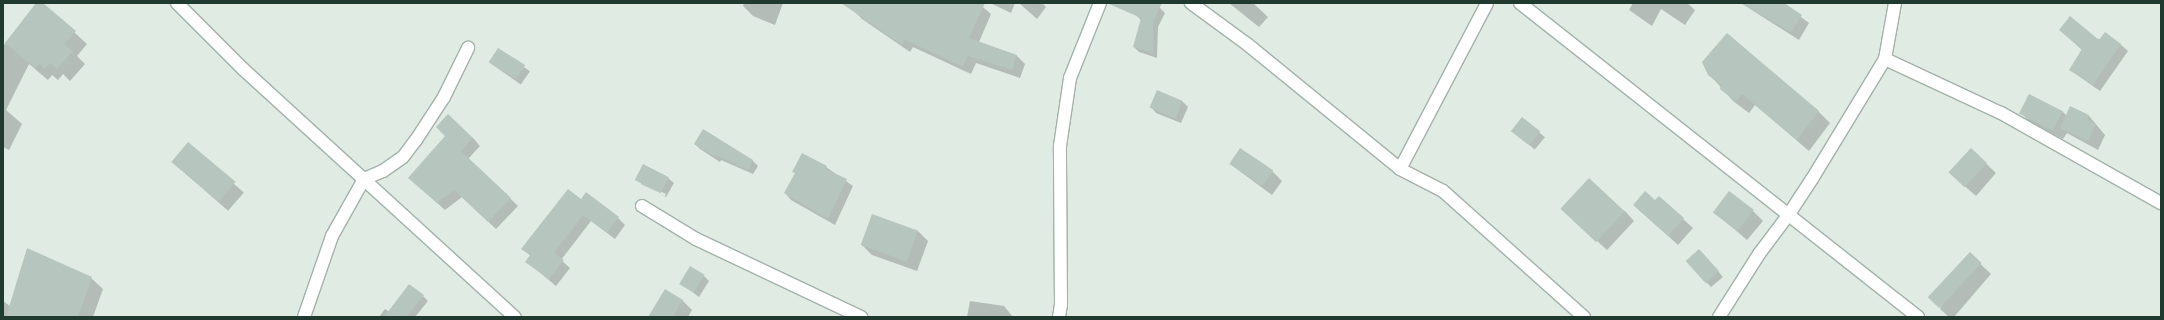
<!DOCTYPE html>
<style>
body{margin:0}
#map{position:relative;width:2164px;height:320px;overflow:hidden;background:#e0ebe4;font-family:"Space Grotesk",sans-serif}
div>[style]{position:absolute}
.shadow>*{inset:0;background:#0003;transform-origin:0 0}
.building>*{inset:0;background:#b6c5bd;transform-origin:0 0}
.roads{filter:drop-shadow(1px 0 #a3b2aa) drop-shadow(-1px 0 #a3b2aa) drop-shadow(0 1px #a3b2aa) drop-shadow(0 -1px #a3b2aa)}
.minor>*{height:12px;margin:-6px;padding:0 6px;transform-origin:6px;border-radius:6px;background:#fff}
.tertiary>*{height:12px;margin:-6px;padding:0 6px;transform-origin:6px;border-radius:6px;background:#fff}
span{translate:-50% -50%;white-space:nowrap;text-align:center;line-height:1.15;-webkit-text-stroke:3px #f1f7f3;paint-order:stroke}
.frame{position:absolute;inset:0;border:4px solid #213a30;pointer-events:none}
</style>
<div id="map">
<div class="shadow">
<div style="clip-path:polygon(38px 3px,42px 3px,87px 44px,77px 56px,85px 64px,70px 81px,63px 74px,58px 80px,52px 75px,48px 80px,29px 64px,6px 110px,22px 124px,9px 150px,3px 147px,3px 46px)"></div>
<div style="clip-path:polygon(744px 3px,783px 3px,775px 25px,753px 16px,743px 6px)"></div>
<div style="clip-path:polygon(860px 3px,978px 3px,991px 14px,979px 42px,1017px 56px,1025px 64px,1020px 78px,976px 63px,971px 74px,913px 47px,910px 52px,862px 19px,854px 11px)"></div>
<div style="clip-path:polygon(990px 3px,1015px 3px,1011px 13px)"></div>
<div style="clip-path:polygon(1019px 3px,1042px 3px,1046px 7px,1037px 19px)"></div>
<div style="clip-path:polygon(1142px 3px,1159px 3px,1159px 7px,1165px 13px,1158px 27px,1157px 58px,1139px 52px,1134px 47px,1142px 21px,1136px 15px)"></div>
<div style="clip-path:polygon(1229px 3px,1253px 3px,1268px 17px,1259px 27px)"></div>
<div style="clip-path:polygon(1633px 3px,1687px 3px,1695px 10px,1685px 25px,1661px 9px,1652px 26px,1629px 10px)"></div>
<div style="clip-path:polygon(1741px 3px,1782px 3px,1809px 23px,1799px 40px)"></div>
<div style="clip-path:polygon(2060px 30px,2120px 44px,2128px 51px,2100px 91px,2070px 70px,2082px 50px)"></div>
<div style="left:498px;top:49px;width:39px;height:16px;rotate:35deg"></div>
<div style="clip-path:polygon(1709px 74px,1818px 111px,1830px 123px,1809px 151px,1755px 105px,1749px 113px,1733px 101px)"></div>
<div style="clip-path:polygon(1157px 91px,1183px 102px,1188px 107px,1181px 123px,1156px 113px,1151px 107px)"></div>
<div style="clip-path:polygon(2071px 108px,2089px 116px,2105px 135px,2098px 150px,2067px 133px,2063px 139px,2031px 123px,2021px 113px,2062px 111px,2067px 116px)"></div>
<div style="left:1522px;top:118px;width:30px;height:16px;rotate:40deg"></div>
<div style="clip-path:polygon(704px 130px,753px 161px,758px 166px,753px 174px,721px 160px,720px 162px,700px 149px,695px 144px)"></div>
<div style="clip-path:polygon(446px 136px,473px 138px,480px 146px,468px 159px,518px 206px,496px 229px,462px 197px,445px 210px,409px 178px)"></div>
<div style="left:188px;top:144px;width:74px;height:24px;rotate:41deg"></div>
<div style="clip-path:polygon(1971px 149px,1996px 173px,1976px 196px,1960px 182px)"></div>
<div style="clip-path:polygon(802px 154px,826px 167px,853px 186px,835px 225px,791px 200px,785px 193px,796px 174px)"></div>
<div style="clip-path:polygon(1230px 164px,1272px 171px,1282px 181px,1272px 195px)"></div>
<div style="clip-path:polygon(evenodd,668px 178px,674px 183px,666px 197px,636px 180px,668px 178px,641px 182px,666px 194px,665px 196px,641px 184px,641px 182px)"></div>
<div style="clip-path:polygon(1659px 197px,1693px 228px,1678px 245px,1634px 205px,1655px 201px)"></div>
<div style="clip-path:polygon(581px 200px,618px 218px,625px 225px,615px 239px,591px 221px,561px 260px,570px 268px,556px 286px,527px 262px,531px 256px,523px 249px)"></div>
<div style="clip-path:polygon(1625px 211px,1634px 221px,1607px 250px,1572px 218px)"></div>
<div style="clip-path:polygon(1753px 211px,1763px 221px,1747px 240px,1714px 212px)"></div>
<div style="clip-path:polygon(918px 231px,928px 241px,917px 271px,872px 255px,862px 245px)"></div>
<div style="clip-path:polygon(1970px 254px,1991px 274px,1954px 317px,1949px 317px,1940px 309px)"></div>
<div style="clip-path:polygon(1704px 255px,1723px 277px,1711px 287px,1706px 282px)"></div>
<div style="clip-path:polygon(704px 276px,709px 281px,699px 297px,680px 283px)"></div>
<div style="clip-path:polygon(91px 278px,103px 289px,93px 317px,3px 317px,3px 301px,10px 306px)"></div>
<div style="clip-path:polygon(423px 296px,428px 301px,415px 317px,402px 317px)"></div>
<div style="clip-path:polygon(682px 300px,692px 310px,688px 317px,649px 317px)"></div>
<div style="clip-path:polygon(970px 301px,1004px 306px,1013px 317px,967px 317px)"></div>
<div style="clip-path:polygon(385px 309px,397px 317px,379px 317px)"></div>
</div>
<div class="building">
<div style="clip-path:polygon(36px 3px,43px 3px,76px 31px,64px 44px,73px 51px,57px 69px,50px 63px,45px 69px,39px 64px,35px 68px,5px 43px)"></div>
<div style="clip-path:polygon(841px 3px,985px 3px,969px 38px,1017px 55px,1012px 70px,968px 56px,963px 67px,905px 40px,902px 45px)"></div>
<div style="clip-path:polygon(1107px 3px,1162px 3px,1153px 22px,1153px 53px,1133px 47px,1141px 18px)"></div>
<div style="clip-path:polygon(1741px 3px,1784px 3px,1802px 15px,1791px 32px)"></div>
<div style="clip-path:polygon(2070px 16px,2099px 40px,2105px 32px,2121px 44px,2093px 85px,2069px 70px,2082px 49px,2059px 30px)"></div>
<div style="clip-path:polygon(1727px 33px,1819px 111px,1797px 140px,1742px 94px,1736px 102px,1720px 89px,1721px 85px,1708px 75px,1702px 62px)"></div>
<div style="left:498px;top:48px;width:32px;height:17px;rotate:32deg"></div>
<div style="left:1157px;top:90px;width:28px;height:19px;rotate:23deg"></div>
<div style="left:2029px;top:94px;width:38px;height:22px;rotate:27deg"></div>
<div style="clip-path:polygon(2070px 106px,2089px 115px,2087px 120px,2096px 124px,2088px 141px,2060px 128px)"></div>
<div style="clip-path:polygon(448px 114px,473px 138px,461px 151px,511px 198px,488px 222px,454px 190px,437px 203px,408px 178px,445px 136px,436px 127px)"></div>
<div style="left:1522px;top:117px;width:23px;height:18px;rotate:38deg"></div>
<div style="clip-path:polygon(703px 129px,753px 160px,748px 170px,716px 155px,715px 157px,694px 144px)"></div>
<div style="left:188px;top:142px;width:62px;height:26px;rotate:40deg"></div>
<div style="left:1240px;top:148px;width:40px;height:19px;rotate:34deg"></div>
<div style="left:1971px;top:148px;width:22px;height:33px;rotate:43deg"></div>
<div style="clip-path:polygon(802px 153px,827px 166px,825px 169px,847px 179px,828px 219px,784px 193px,795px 173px,792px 172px)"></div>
<div style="left:643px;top:164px;width:29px;height:18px;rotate:27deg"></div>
<div style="left:1589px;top:178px;width:49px;height:42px;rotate:43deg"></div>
<div style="clip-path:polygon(568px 189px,581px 199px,586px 192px,619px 217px,607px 232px,583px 215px,554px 253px,564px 260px,549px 279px,525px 262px,530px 255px,521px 249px)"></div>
<div style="clip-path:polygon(1645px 191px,1655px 200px,1659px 196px,1684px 218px,1668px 236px,1633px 205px)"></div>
<div style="left:1729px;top:191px;width:31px;height:27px;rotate:37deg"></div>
<div style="left:872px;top:214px;width:49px;height:33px;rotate:20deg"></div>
<div style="clip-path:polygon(27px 248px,92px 277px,78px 317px,6px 317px)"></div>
<div style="left:1699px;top:249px;width:30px;height:18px;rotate:48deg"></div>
<div style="left:1970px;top:252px;width:16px;height:62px;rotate:43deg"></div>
<div style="left:690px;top:266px;width:17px;height:21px;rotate:31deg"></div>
<div style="clip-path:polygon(409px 284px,424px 295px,406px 317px,384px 317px)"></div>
<div style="clip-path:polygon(665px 289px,683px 300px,673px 317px,648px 317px)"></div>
</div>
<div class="roads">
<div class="minor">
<div style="left:177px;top:3px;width:93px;rotate:45deg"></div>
<div style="left:243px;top:69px;width:368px;rotate:42.4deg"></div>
<div style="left:1191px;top:3px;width:69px;rotate:36.2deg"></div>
<div style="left:1247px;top:44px;width:198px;rotate:39.2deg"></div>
<div style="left:1400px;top:169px;width:48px;rotate:27.1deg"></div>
<div style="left:1443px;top:191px;width:189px;rotate:41.8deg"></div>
<div style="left:1520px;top:3px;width:507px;rotate:38.27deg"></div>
<div style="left:1885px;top:59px;width:128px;rotate:25deg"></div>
<div style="left:2001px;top:113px;width:184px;rotate:29.4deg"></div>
<div style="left:1400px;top:169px;width:187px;rotate:-62.3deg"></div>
<div style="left:642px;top:206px;width:63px;rotate:31.4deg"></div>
<div style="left:696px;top:239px;width:183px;rotate:25.3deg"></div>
<div style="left:304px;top:317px;width:86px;rotate:-70.9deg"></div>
<div style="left:332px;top:236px;width:65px;rotate:-60.7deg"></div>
<div style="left:364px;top:179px;width:21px;rotate:-23deg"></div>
<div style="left:383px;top:171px;width:24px;rotate:-35deg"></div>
<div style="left:403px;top:157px;width:21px;rotate:-53deg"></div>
<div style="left:416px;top:140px;width:51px;rotate:-56.9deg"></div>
<div style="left:444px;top:97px;width:55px;rotate:-63.9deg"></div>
<div style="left:1719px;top:317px;width:75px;rotate:-57.6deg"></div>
<div style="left:1759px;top:254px;width:50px;rotate:-53.1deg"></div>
<div style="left:1789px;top:214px;width:42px;rotate:-56.7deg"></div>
<div style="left:1812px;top:179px;width:140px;rotate:-58.7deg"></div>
<div style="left:1885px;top:59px;width:57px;rotate:-79.9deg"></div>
</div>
<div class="tertiary">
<div style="left:1059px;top:317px;width:12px;rotate:-81deg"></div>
<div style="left:1061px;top:305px;width:159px;rotate:-90.4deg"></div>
<div style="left:1060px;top:146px;width:69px;rotate:-81.6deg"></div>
<div style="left:1070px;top:78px;width:81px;rotate:-68.2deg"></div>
</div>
</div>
<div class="frame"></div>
</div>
